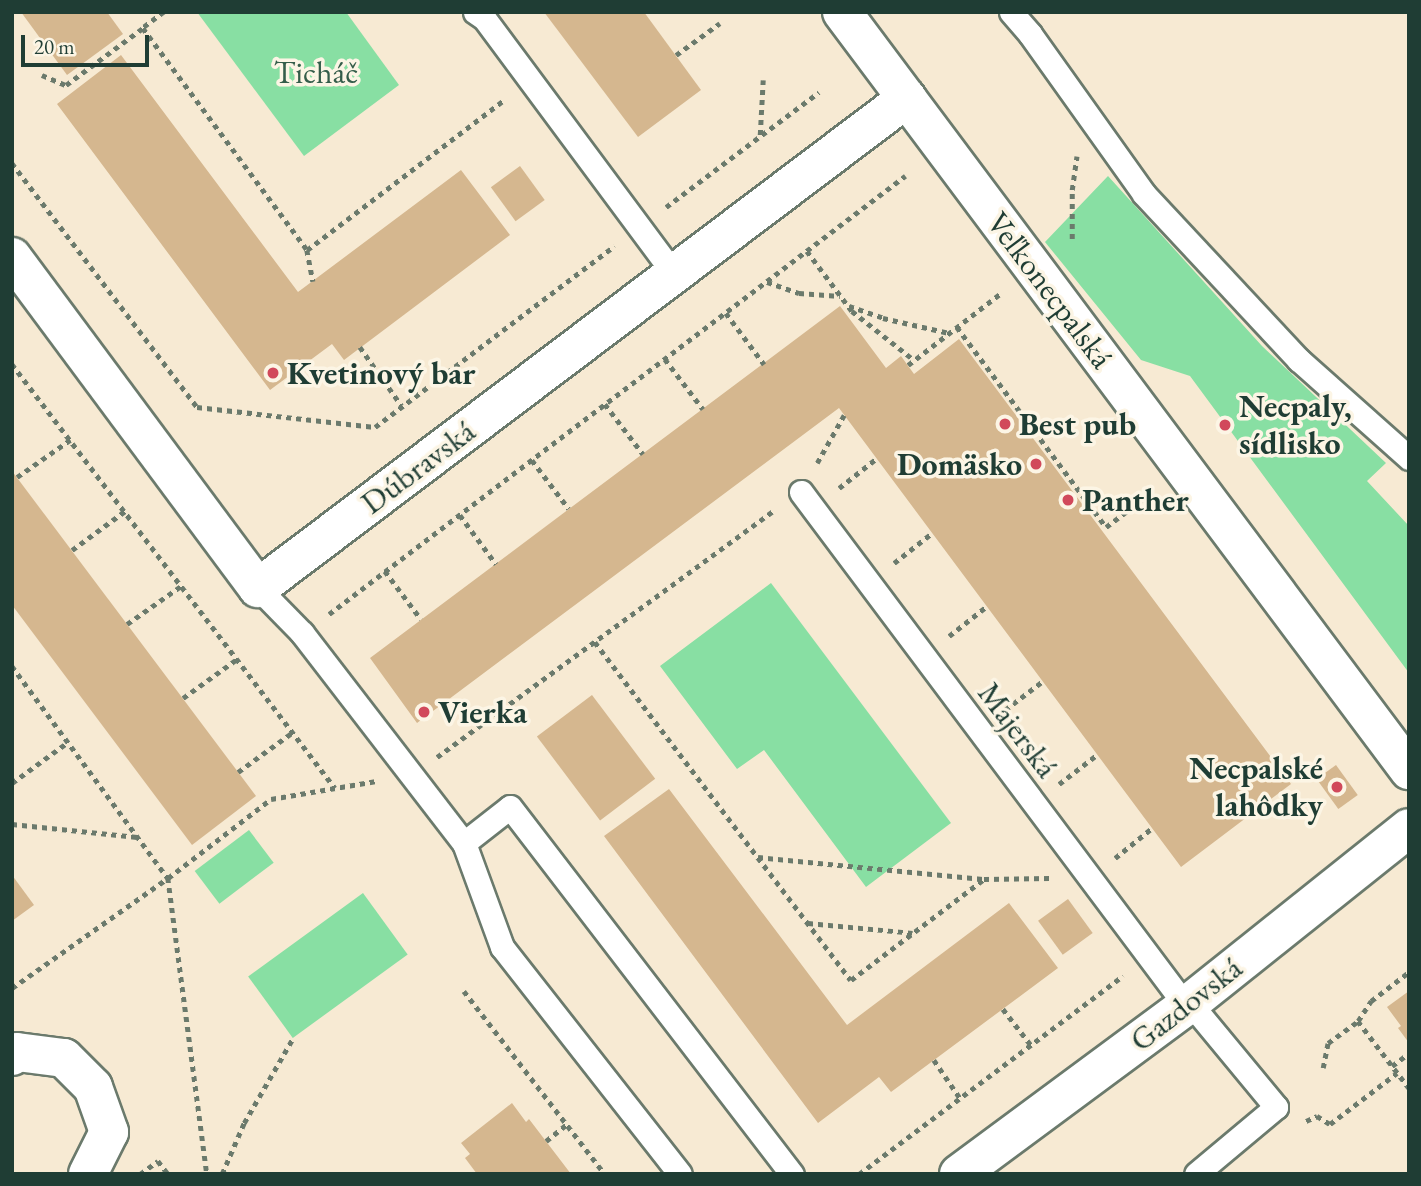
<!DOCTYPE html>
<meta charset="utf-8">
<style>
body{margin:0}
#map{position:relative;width:1421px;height:1186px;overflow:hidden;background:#f7ead3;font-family:"EB Garamond",serif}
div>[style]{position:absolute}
.green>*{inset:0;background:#88dfa3;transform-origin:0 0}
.building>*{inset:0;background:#d5b78f;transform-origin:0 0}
.path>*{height:4.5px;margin-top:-2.25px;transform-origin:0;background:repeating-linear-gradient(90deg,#6b7a6c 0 5px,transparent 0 10px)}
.roads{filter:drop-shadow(2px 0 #6b7a6c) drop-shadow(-2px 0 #6b7a6c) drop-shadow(0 2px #6b7a6c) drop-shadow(0 -2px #6b7a6c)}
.lane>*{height:23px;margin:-11.5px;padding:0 11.5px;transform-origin:11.5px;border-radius:11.5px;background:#fff}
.street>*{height:38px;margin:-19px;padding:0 19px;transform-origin:19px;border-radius:19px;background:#fff}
.dots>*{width:19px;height:19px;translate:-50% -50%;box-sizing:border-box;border:4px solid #fcf5e5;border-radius:50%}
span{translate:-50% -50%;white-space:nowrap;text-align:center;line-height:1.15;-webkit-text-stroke:7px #fcf5e5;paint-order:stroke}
.park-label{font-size:32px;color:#345d4a}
.street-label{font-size:32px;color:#1f3d34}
.poi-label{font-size:32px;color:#1f3d34;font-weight:700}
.left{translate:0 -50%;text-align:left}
.right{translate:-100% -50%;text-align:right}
.frame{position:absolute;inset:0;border:14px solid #1f3d34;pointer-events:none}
.scale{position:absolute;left:21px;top:35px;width:128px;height:32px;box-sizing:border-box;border:4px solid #1f3d34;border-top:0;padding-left:9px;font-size:21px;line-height:24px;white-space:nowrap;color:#1f3d34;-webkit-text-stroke:5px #fcf5e5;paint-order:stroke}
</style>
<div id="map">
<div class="green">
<div style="clip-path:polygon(197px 12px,346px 12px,399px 85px,304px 156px)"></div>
<div style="clip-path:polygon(1108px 176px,1262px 346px,1386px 463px,1367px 481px,1409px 526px,1409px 673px,1190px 376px,1141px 360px,1045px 242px)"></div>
<div style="clip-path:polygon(771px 583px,951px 823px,866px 887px,764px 750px,737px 769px,660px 666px)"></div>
<div style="left:249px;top:830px;width:41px;height:68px;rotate:53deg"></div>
<div style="left:363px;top:893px;width:76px;height:142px;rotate:54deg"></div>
</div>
<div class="building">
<div style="clip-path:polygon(21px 12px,107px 12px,123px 34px,67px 75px)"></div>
<div style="clip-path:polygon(544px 12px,644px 12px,701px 90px,638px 137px)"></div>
<div style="clip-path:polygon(121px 55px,298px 292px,461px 170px,510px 235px,344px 360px,332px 344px,270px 390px,57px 104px)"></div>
<div style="left:520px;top:166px;width:42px;height:36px;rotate:54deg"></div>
<div style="clip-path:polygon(840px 306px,886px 368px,901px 356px,914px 374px,959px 339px,1291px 784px,1181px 867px,839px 408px,417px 723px,370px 658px)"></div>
<div style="clip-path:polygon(12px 471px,256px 796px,192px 845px,12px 605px)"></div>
<div style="left:592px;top:695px;width:105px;height:69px;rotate:53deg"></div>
<div style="left:1336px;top:765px;width:37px;height:24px;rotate:54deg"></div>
<div style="clip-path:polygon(669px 789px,847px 1025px,1009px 903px,1058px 968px,891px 1092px,879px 1077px,818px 1123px,604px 836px)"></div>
<div style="clip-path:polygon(12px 875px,34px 905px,12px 921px)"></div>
<div style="left:1068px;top:899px;width:42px;height:37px;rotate:54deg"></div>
<div style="clip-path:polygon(1409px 991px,1409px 1043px,1398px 1028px,1401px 1026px,1387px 1007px)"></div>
<div style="clip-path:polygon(512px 1103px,526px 1122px,529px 1119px,571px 1174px,477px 1174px,465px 1158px,470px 1154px,461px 1143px)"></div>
</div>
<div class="path">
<div style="left:164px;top:12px;width:26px;rotate:143deg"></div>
<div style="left:143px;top:28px;width:276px;rotate:53.5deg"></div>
<div style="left:307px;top:250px;width:32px;rotate:79deg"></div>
<div style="left:676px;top:55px;width:54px;rotate:-36deg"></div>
<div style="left:42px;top:75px;width:26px;rotate:23deg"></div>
<div style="left:66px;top:85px;width:96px;rotate:-36.5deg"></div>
<div style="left:760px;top:135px;width:55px;rotate:-86.9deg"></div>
<div style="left:12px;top:163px;width:306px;rotate:52.8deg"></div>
<div style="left:197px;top:407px;width:179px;rotate:6.4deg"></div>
<div style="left:375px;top:427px;width:300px;rotate:-37.1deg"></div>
<div style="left:666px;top:207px;width:191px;rotate:-36.9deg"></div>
<div style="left:1072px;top:239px;width:49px;rotate:-90deg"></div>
<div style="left:1072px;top:190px;width:34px;rotate:-82deg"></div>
<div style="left:307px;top:250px;width:248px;rotate:-37.3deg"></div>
<div style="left:807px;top:251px;width:75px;rotate:53.1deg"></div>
<div style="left:852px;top:311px;width:79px;rotate:38.3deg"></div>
<div style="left:767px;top:282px;width:34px;rotate:19deg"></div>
<div style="left:799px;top:293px;width:41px;rotate:4.2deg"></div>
<div style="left:849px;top:306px;width:36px;rotate:19deg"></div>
<div style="left:883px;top:318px;width:68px;rotate:12.8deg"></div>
<div style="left:726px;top:313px;width:64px;rotate:53.3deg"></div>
<div style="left:957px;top:327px;width:249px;rotate:53.3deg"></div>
<div style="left:1106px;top:527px;width:46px;rotate:-37.1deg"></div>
<div style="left:360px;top:347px;width:72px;rotate:54.6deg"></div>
<div style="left:665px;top:359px;width:63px;rotate:52.8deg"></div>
<div style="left:12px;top:364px;width:533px;rotate:52.7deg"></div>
<div style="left:908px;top:365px;width:118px;rotate:-37.7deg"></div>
<div style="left:605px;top:404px;width:63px;rotate:52.8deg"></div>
<div style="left:532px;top:460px;width:61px;rotate:52.9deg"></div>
<div style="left:817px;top:463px;width:55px;rotate:-60.6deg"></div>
<div style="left:17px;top:477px;width:65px;rotate:-34.9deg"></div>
<div style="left:839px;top:488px;width:48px;rotate:-38.3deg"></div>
<div style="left:460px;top:515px;width:61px;rotate:53.7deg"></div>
<div style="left:72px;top:550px;width:66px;rotate:-36.3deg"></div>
<div style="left:894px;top:563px;width:48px;rotate:-38.3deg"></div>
<div style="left:385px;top:571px;width:60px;rotate:53.1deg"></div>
<div style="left:329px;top:614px;width:724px;rotate:-37.25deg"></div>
<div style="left:127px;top:624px;width:66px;rotate:-35.1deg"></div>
<div style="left:949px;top:636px;width:48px;rotate:-38.3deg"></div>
<div style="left:595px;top:642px;width:424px;rotate:52.9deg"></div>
<div style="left:851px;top:980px;width:167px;rotate:-37.2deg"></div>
<div style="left:984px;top:879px;width:66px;rotate:-0.9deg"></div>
<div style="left:12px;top:666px;width:263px;rotate:53.7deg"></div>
<div style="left:168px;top:878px;width:299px;rotate:82.5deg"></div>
<div style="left:183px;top:698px;width:67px;rotate:-35.8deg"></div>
<div style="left:1005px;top:710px;width:48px;rotate:-37.3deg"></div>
<div style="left:437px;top:757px;width:419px;rotate:-36.2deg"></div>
<div style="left:238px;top:772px;width:68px;rotate:-36deg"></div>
<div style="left:12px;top:783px;width:69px;rotate:-36.2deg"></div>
<div style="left:1059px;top:784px;width:49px;rotate:-37.6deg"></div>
<div style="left:12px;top:824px;width:126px;rotate:5.9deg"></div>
<div style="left:758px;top:857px;width:226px;rotate:5.6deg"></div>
<div style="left:1115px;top:858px;width:48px;rotate:-39deg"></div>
<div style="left:808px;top:923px;width:105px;rotate:5.4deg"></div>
<div style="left:12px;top:988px;width:191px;rotate:-35.2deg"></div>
<div style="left:168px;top:878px;width:130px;rotate:-37.5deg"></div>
<div style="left:271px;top:799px;width:107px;rotate:-9.7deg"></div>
<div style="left:464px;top:991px;width:231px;rotate:52.4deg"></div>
<div style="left:1003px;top:1009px;width:46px;rotate:52.1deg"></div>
<div style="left:1358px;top:1021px;width:24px;rotate:-57deg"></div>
<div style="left:1371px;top:1001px;width:48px;rotate:-37.3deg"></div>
<div style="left:934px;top:1060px;width:46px;rotate:55.6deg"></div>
<div style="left:1392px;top:1066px;width:21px;rotate:-37deg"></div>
<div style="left:1323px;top:1068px;width:25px;rotate:-79deg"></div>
<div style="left:1328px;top:1043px;width:37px;rotate:-36deg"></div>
<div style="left:1358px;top:1021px;width:84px;rotate:52.7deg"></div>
<div style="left:1306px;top:1121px;width:12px;rotate:-24deg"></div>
<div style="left:1317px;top:1116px;width:15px;rotate:32deg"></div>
<div style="left:1330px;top:1124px;width:84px;rotate:-37.3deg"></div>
<div style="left:546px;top:1141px;width:27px;rotate:-39deg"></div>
<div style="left:140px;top:1174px;width:22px;rotate:-36deg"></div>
<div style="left:158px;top:1161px;width:16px;rotate:52deg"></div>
<div style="left:222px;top:1174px;width:56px;rotate:-66.7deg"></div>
<div style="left:244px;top:1123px;width:98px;rotate:-60deg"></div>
<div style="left:859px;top:1174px;width:330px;rotate:-36.9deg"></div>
</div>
<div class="roads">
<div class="lane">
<div style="left:475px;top:12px;width:11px;rotate:34deg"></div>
<div style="left:484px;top:18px;width:319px;rotate:53.4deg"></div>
<div style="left:1011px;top:12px;width:29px;rotate:49deg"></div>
<div style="left:1030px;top:34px;width:196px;rotate:54.5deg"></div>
<div style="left:1144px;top:194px;width:227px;rotate:47deg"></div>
<div style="left:1299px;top:360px;width:147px;rotate:41.7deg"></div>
<div style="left:801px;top:492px;width:642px;rotate:53.17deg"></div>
<div style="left:258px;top:588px;width:63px;rotate:45.6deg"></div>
<div style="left:302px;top:633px;width:265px;rotate:52.4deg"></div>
<div style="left:464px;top:843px;width:111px;rotate:69.9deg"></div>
<div style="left:502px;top:947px;width:288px;rotate:51.9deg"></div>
<div style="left:464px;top:843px;width:58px;rotate:-38deg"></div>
<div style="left:510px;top:807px;width:463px;rotate:52.5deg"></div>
<div style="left:1190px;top:1003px;width:135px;rotate:50.4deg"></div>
<div style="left:1276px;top:1107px;width:104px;rotate:140.1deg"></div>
</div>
<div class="street">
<div style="left:842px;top:12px;width:947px;rotate:53.2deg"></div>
<div style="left:12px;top:257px;width:412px;rotate:53.4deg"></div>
<div style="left:258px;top:588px;width:813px;rotate:-37.05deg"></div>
<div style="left:12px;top:1056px;width:6px;rotate:-39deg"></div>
<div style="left:17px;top:1052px;width:47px;rotate:7.3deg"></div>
<div style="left:64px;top:1058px;width:41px;rotate:45deg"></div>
<div style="left:93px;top:1087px;width:48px;rotate:70.4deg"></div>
<div style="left:109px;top:1132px;width:47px;rotate:116.6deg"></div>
<div style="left:959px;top:1174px;width:282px;rotate:-36.5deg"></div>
<div style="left:1186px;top:1006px;width:285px;rotate:-38.6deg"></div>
</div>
</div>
<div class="dots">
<div style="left:273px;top:373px;background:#d1495b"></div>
<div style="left:1005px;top:424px;background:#d1495b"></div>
<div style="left:1225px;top:425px;background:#d1495b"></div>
<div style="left:1036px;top:464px;background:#d1495b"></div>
<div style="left:1068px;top:500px;background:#d1495b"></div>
<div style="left:424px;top:712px;background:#d1495b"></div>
<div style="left:1337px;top:787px;background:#d1495b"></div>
</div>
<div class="park-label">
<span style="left:316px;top:72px">Ticháč</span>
</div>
<div class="street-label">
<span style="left:1050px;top:290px;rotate:53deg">Veľkonecpalská</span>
<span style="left:418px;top:467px;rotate:-37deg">Dúbravská</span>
<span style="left:1018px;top:730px;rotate:53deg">Majerská</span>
<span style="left:1186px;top:1004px;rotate:-38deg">Gazdovská</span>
</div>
<div class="poi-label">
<span class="left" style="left:287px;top:373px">Kvetinový bar</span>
<span class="left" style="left:1239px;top:425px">Necpaly,<br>sídlisko</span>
<span class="left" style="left:1019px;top:424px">Best pub</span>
<span class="right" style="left:1022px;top:464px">Domäsko</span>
<span class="left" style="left:1082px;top:500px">Panther</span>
<span class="left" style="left:438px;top:712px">Vierka</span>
<span class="right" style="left:1323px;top:787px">Necpalské<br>lahôdky</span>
</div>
<div class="frame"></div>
<div class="scale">20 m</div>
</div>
